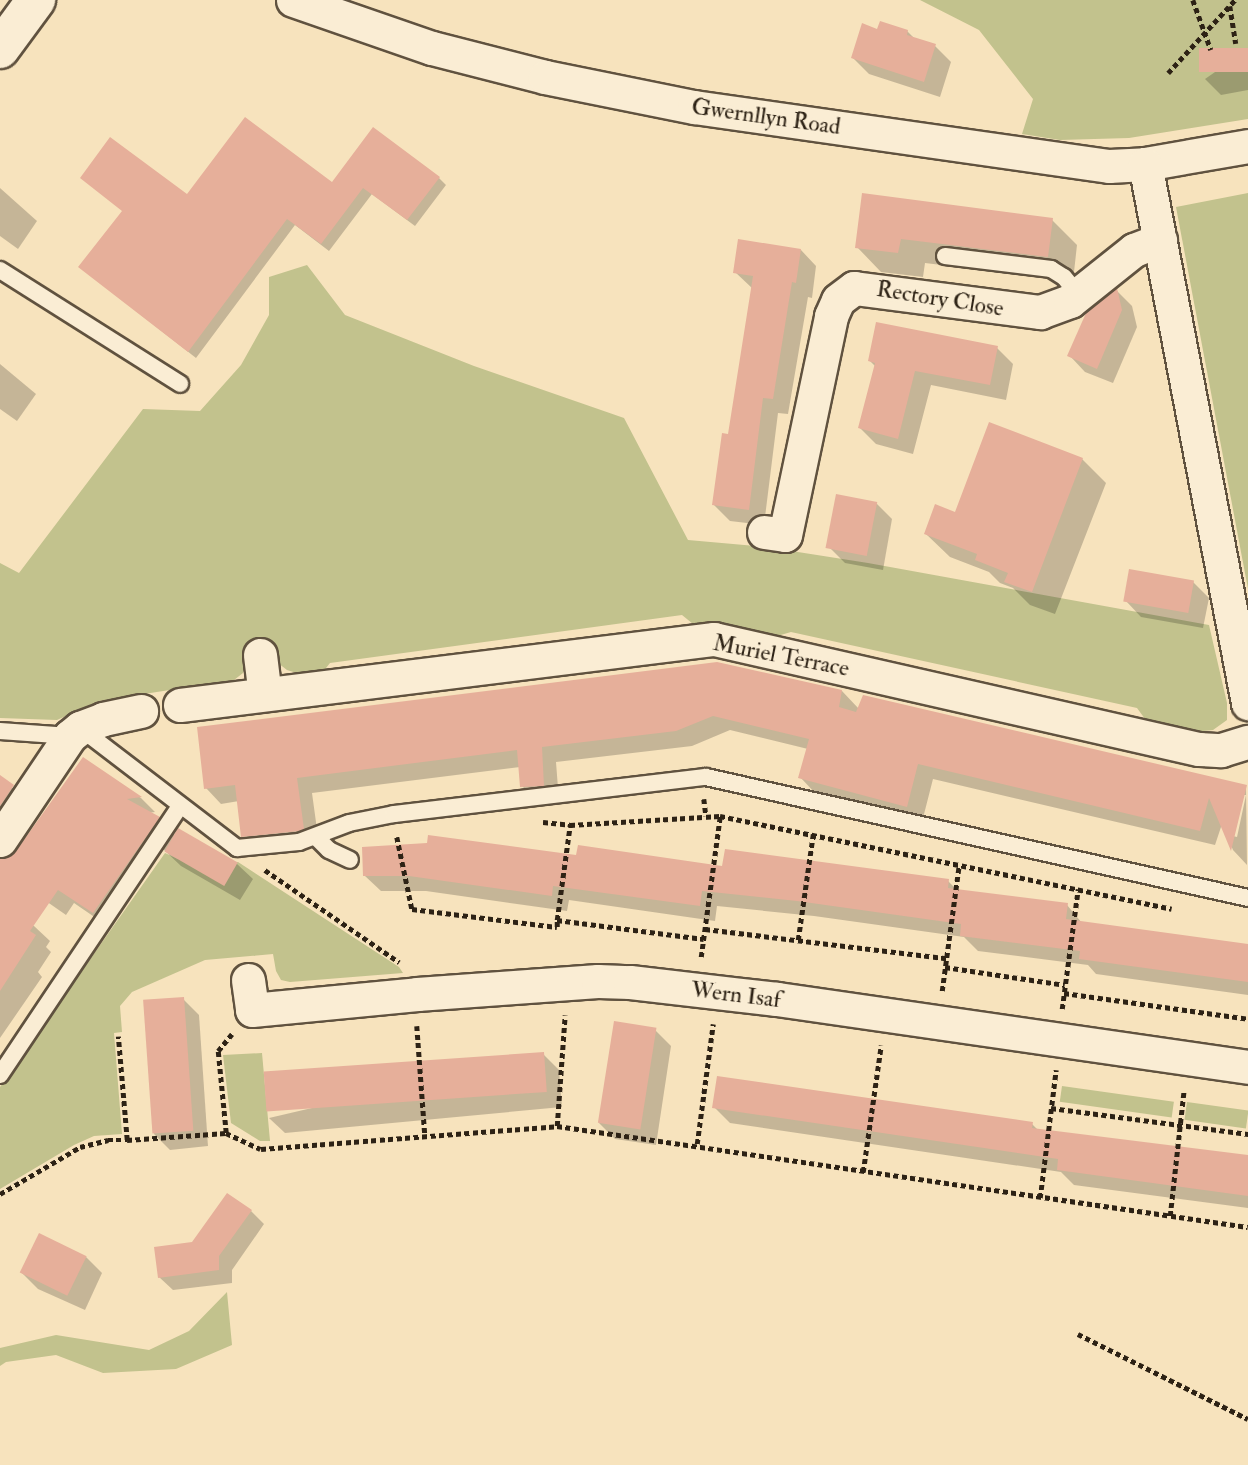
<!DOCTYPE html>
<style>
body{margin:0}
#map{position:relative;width:1248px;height:1465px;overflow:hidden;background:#f7e3bd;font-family:"IM FELL Double Pica",serif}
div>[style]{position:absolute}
.green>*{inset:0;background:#c2c28d;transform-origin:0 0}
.shadow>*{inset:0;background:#0003}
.building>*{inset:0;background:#e6af9a;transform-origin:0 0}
.path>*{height:4.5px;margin-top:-2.25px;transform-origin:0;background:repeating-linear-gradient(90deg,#2d2215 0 5px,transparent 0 8.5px)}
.roads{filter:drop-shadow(2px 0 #60523f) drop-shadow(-2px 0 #60523f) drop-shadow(0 2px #60523f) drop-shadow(0 -2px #60523f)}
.lane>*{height:16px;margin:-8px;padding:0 8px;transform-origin:8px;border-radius:8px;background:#faedd4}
.street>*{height:33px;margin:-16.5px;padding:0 16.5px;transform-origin:16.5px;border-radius:16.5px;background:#faedd4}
.secondary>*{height:38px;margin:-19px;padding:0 19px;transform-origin:19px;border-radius:19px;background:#faedd4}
span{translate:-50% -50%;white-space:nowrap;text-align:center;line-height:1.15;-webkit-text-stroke:5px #faedd4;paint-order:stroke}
.street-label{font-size:23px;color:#2d2215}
</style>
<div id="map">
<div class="green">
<div style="clip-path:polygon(920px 0,1248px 0,1248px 119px,1129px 138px,1060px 140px,1022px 134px,1033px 99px,979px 30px)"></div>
<div style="clip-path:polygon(1248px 193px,1248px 589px,1176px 207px)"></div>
<div style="clip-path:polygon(307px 265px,345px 315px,474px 366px,624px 418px,688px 540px,766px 547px,868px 563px,1209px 625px,1227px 703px,1227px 720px,1213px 730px,1194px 732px,1148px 723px,1137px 708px,791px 632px,767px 639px,698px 628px,682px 615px,330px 663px,322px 673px,303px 675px,287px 670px,278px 663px,274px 643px,245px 648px,247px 659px,243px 673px,234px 680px,99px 701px,57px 720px,0 718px,0 563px,19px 573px,143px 409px,200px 411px,241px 365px,269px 315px,269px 277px)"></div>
<div style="clip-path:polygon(165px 853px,178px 859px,238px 862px,399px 967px,403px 973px,290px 982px,281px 980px,276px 971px,273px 954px,205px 960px,132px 992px,120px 1006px,122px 1032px,114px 1033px,122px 1134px,94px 1136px,74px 1145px,0 1189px,0 1087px)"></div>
<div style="clip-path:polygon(262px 1053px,270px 1141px,260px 1141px,231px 1123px,223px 1055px)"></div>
<div style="left:1062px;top:1086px;width:113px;height:16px;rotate:8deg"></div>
<div style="left:1187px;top:1102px;width:62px;height:18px;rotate:8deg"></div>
<div style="clip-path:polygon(227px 1292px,232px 1345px,176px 1369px,103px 1373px,56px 1355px,6px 1362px,0 1366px,0 1348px,56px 1335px,149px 1350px,189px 1331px)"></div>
</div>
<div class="shadow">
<div style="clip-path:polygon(878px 31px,907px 31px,915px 39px,935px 46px,951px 62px,940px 97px,869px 74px,853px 58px)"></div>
<div style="clip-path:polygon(1248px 49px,1248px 90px,1221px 95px,1205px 79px)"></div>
<div style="clip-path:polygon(439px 178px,446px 185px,415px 226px,372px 194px,329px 251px,295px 225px,196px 358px,80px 267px,187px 196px)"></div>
<div style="clip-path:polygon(0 188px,37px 221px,18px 249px,0 236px)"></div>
<div style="clip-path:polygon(864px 195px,1052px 220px,1077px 245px,1073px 281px,925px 263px,923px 277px,881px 272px,857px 247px)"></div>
<div style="clip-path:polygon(801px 250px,816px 266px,812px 298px,808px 297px,788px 414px,778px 413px,764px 525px,730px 521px,714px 505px,729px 436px,753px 289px,735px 272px)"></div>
<div style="clip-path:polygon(1117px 291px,1132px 306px,1137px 327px,1113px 383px,1085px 372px,1070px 356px)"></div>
<div style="clip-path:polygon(997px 348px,1013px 364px,1006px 400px,931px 385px,913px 454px,876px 444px,860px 428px,876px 367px,870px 361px)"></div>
<div style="clip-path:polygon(0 364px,36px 394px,17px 421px,0 409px)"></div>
<div style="clip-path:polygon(1082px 459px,1106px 483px,1055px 614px,1030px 605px,1013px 588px,1000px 583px,989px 572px,950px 557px,926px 534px,956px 514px)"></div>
<div style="clip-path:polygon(876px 503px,892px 519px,883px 570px,845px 563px,829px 547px)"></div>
<div style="clip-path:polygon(1193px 582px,1209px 598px,1203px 628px,1141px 617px,1126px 601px)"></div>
<div style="clip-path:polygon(evenodd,842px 691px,859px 709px,1246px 786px,1247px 865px,1233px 850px,1222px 824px,1215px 845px,933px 779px,922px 822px,815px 793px,800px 777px,808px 749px,730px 730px,692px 746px,556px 762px,559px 801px,538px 802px,522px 786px,520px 767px,312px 793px,319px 844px,259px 852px,243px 836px,239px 801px,221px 804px,206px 788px,842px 691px,1243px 795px,1246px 795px,1237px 837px,1233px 836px,1243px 795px)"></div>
<div style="clip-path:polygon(83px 759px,141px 798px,155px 812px,148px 813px,175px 835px,237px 864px,253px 879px,240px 900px,181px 866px,163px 849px,109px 927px,74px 903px,66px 915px,0 869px,0 861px,17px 852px)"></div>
<div style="clip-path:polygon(0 778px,28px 801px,0 846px)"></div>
<div style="clip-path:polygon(578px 857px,948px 881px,958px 891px,1067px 905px,1082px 923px,1248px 946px,1248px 995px,1096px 974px,1088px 965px,978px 951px,964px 937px,814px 916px,717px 906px,715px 921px,569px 900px,567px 911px,426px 891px,381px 891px,365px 876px)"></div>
<div style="clip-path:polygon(0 912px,34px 926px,50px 941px,46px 947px,51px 952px,38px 972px,42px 977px,0 1038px)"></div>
<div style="clip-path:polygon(183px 999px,199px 1015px,208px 1146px,170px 1150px,154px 1134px)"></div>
<div style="clip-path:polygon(655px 1030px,671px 1046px,656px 1145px,615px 1139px,599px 1123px)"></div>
<div style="clip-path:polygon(543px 1054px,559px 1070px,562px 1107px,285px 1133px,269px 1118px)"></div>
<div style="clip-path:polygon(714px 1107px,1032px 1124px,1039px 1131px,1248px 1157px,1248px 1208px,1074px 1185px,1061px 1172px,730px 1123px)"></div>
<div style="clip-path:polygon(251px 1211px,264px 1224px,232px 1270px,232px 1283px,173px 1290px,159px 1277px,193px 1244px)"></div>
<div style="clip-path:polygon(86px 1257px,102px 1273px,85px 1310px,38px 1289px,22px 1273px)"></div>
</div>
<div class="building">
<div style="clip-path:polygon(880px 21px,908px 30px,907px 35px,936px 44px,924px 82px,851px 58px,862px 23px,877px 29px)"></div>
<div style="left:1248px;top:48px;width:24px;height:49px;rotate:90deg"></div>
<div style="clip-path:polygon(245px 117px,332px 182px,373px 127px,440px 177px,407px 220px,363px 188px,321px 244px,287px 219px,188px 352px,78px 267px,122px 211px,80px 178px,110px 137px,187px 194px)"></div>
<div style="clip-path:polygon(862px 193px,1053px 218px,1048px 257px,901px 239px,898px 253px,855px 248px)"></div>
<div style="clip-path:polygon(738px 239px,801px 249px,796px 283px,792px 282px,773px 399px,763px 398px,749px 510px,712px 505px,722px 433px,728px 434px,753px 276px,733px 273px)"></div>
<div style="clip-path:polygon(1117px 288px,1122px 310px,1097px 369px,1067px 356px,1086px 313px)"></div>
<div style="clip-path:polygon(876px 322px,998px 346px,990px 385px,915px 371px,898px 439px,858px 428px,875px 363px,868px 361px)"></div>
<div style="clip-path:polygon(989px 422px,1083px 458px,1032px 592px,1004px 582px,1008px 573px,975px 560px,977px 554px,924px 534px,935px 504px,955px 512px)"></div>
<div style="left:836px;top:494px;width:42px;height:55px;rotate:11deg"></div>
<div style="left:1129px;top:569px;width:66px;height:33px;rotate:10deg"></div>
<div style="clip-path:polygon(717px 662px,842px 690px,839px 707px,856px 712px,863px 695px,1247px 785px,1231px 851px,1209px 798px,1200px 831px,918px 764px,907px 807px,798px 778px,809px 739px,713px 716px,676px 731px,542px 747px,544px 786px,520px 787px,517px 750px,297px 778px,304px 829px,299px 831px,241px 837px,235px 785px,204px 789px,197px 727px)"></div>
<div style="clip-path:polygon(83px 757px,142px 797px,127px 799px,160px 817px,93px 913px,58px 890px,30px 931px,36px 935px,0 991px,0 859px,16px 851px)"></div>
<div style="clip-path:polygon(0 775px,14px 785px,0 806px)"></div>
<div style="left:178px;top:828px;width:69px;height:27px;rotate:30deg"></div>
<div style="clip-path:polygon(428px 835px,576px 855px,578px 845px,722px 866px,725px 849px,949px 879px,948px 888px,1068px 903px,1066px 919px,1248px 944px,1248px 982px,1079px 959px,1080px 951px,960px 936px,961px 924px,797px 901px,702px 891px,700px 906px,553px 886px,552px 896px,409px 876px,363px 876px,362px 847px,427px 843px)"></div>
<div style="left:184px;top:997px;width:134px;height:41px;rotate:86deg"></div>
<div style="left:614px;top:1021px;width:43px;height:103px;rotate:9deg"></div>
<div style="left:544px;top:1052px;width:40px;height:281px;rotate:86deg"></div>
<div style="clip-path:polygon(717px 1076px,1033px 1122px,1032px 1128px,1248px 1155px,1248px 1196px,1057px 1170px,1058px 1159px,712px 1108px)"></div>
<div style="clip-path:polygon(227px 1193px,252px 1210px,219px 1256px,219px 1270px,158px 1278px,154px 1247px,192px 1242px)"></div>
<div style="left:39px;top:1233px;width:53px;height:44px;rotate:26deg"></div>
</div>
<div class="path">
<div style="left:1193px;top:0;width:53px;rotate:70.2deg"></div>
<div style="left:1230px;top:6px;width:38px;rotate:81deg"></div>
<div style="left:1168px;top:73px;width:99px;rotate:-47.5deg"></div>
<div style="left:704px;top:799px;width:17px;rotate:83deg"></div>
<div style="left:543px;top:822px;width:27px;rotate:6deg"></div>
<div style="left:570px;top:825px;width:150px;rotate:-3.4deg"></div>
<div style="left:720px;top:816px;width:461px;rotate:11.6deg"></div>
<div style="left:397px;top:837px;width:74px;rotate:78.2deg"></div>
<div style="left:412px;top:909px;width:146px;rotate:7.1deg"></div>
<div style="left:557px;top:927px;width:7px;rotate:-90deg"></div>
<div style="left:557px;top:920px;width:148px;rotate:7.4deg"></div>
<div style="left:265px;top:870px;width:163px;rotate:34.5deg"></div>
<div style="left:557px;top:920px;width:96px;rotate:-82.2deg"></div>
<div style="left:705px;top:929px;width:243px;rotate:6.9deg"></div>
<div style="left:798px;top:940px;width:107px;rotate:-81.9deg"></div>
<div style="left:701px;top:957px;width:142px;rotate:-82.3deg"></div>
<div style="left:945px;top:967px;width:121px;rotate:8.5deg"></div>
<div style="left:942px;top:991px;width:127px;rotate:-82.3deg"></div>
<div style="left:1064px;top:993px;width:186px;rotate:8deg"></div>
<div style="left:1062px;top:1009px;width:121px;rotate:-82.4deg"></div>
<div style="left:417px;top:1026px;width:110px;rotate:85.8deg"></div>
<div style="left:1051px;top:1108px;width:199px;rotate:7.5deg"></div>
<div style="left:557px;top:1126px;width:111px;rotate:-85.9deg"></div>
<div style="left:226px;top:1133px;width:82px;rotate:-95.6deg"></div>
<div style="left:218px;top:1051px;width:22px;rotate:-51deg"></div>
<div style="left:127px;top:1140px;width:99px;rotate:-4deg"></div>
<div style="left:226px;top:1133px;width:38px;rotate:25deg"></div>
<div style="left:261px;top:1149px;width:297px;rotate:-4.4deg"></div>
<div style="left:557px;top:1126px;width:698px;rotate:8.32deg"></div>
<div style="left:697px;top:1144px;width:121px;rotate:-82.4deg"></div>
<div style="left:863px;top:1172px;width:128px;rotate:-81.9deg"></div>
<div style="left:0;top:1194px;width:93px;rotate:-30.4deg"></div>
<div style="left:80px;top:1147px;width:29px;rotate:-14deg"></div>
<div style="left:108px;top:1140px;width:19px"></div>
<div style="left:127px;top:1140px;width:104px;rotate:-94.9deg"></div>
<div style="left:1040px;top:1198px;width:129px;rotate:-82.9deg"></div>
<div style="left:1170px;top:1216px;width:127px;rotate:-83.7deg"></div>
<div style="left:1078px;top:1334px;width:190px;rotate:26.6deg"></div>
</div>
<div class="roads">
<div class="lane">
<div style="left:945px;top:256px;width:107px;rotate:7deg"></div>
<div style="left:1051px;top:269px;width:15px;rotate:32deg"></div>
<div style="left:1064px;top:277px;width:22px;rotate:51deg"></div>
<div style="left:0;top:270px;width:213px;rotate:32.3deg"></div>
<div style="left:80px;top:728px;width:198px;rotate:37.4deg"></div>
<div style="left:237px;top:848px;width:62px;rotate:-5.5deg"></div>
<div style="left:299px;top:842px;width:53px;rotate:-20.8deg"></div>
<div style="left:349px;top:823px;width:46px;rotate:-11.3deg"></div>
<div style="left:394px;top:814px;width:314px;rotate:-6.8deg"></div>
<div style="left:706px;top:777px;width:555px;rotate:12.58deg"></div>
<div style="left:0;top:731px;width:70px;rotate:4.1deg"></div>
<div style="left:316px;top:837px;width:18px;rotate:45deg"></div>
<div style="left:329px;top:850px;width:23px;rotate:25deg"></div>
<div style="left:0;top:1075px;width:324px;rotate:-56.2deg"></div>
</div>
<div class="street">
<div style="left:293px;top:0;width:147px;rotate:19.1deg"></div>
<div style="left:432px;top:48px;width:117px;rotate:14.4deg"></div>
<div style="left:545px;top:77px;width:152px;rotate:11.4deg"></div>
<div style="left:694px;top:107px;width:419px;rotate:8.1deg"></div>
<div style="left:1109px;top:166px;width:36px;rotate:-3deg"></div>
<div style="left:1145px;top:164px;width:105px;rotate:-9.9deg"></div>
<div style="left:1145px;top:164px;width:549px;rotate:79.18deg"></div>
<div style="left:764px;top:532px;width:21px;rotate:8deg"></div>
<div style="left:785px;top:535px;width:224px;rotate:-78.1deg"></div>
<div style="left:831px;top:316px;width:17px;rotate:-66deg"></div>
<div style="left:838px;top:300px;width:20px;rotate:-37deg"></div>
<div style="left:854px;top:288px;width:188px;rotate:7.4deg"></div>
<div style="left:1040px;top:312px;width:32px;rotate:-20deg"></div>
<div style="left:1070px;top:301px;width:82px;rotate:-38.6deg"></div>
<div style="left:1134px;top:250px;width:28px;rotate:-21deg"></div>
<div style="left:260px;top:655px;width:39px;rotate:83deg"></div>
<div style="left:180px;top:705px;width:538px;rotate:-7.05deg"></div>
<div style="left:714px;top:639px;width:497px;rotate:12.8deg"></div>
<div style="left:1199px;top:749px;width:22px;rotate:3deg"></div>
<div style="left:1221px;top:750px;width:28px;rotate:-17deg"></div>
<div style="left:0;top:840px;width:125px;rotate:-56.1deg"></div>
<div style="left:70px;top:736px;width:13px;rotate:-39deg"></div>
<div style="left:80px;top:728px;width:25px;rotate:-21deg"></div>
<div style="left:103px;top:719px;width:39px;rotate:-12deg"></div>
<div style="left:248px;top:980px;width:30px;rotate:82deg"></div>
<div style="left:252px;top:1010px;width:166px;rotate:-5.5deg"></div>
<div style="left:417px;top:994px;width:181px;rotate:-4.1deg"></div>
<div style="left:598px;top:981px;width:32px;rotate:2deg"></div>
<div style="left:630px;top:982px;width:148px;rotate:6.6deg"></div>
<div style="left:777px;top:999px;width:476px;rotate:8.2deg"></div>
</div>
<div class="secondary">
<div style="left:0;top:49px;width:61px;rotate:-53.7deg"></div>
</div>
</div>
<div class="street-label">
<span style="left:766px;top:117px;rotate:8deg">Gwernllyn Road</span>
<span style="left:940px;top:299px;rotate:9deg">Rectory Close</span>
<span style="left:781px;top:656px;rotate:11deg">Muriel Terrace</span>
<span style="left:736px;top:995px;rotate:7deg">Wern Isaf</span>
</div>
</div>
